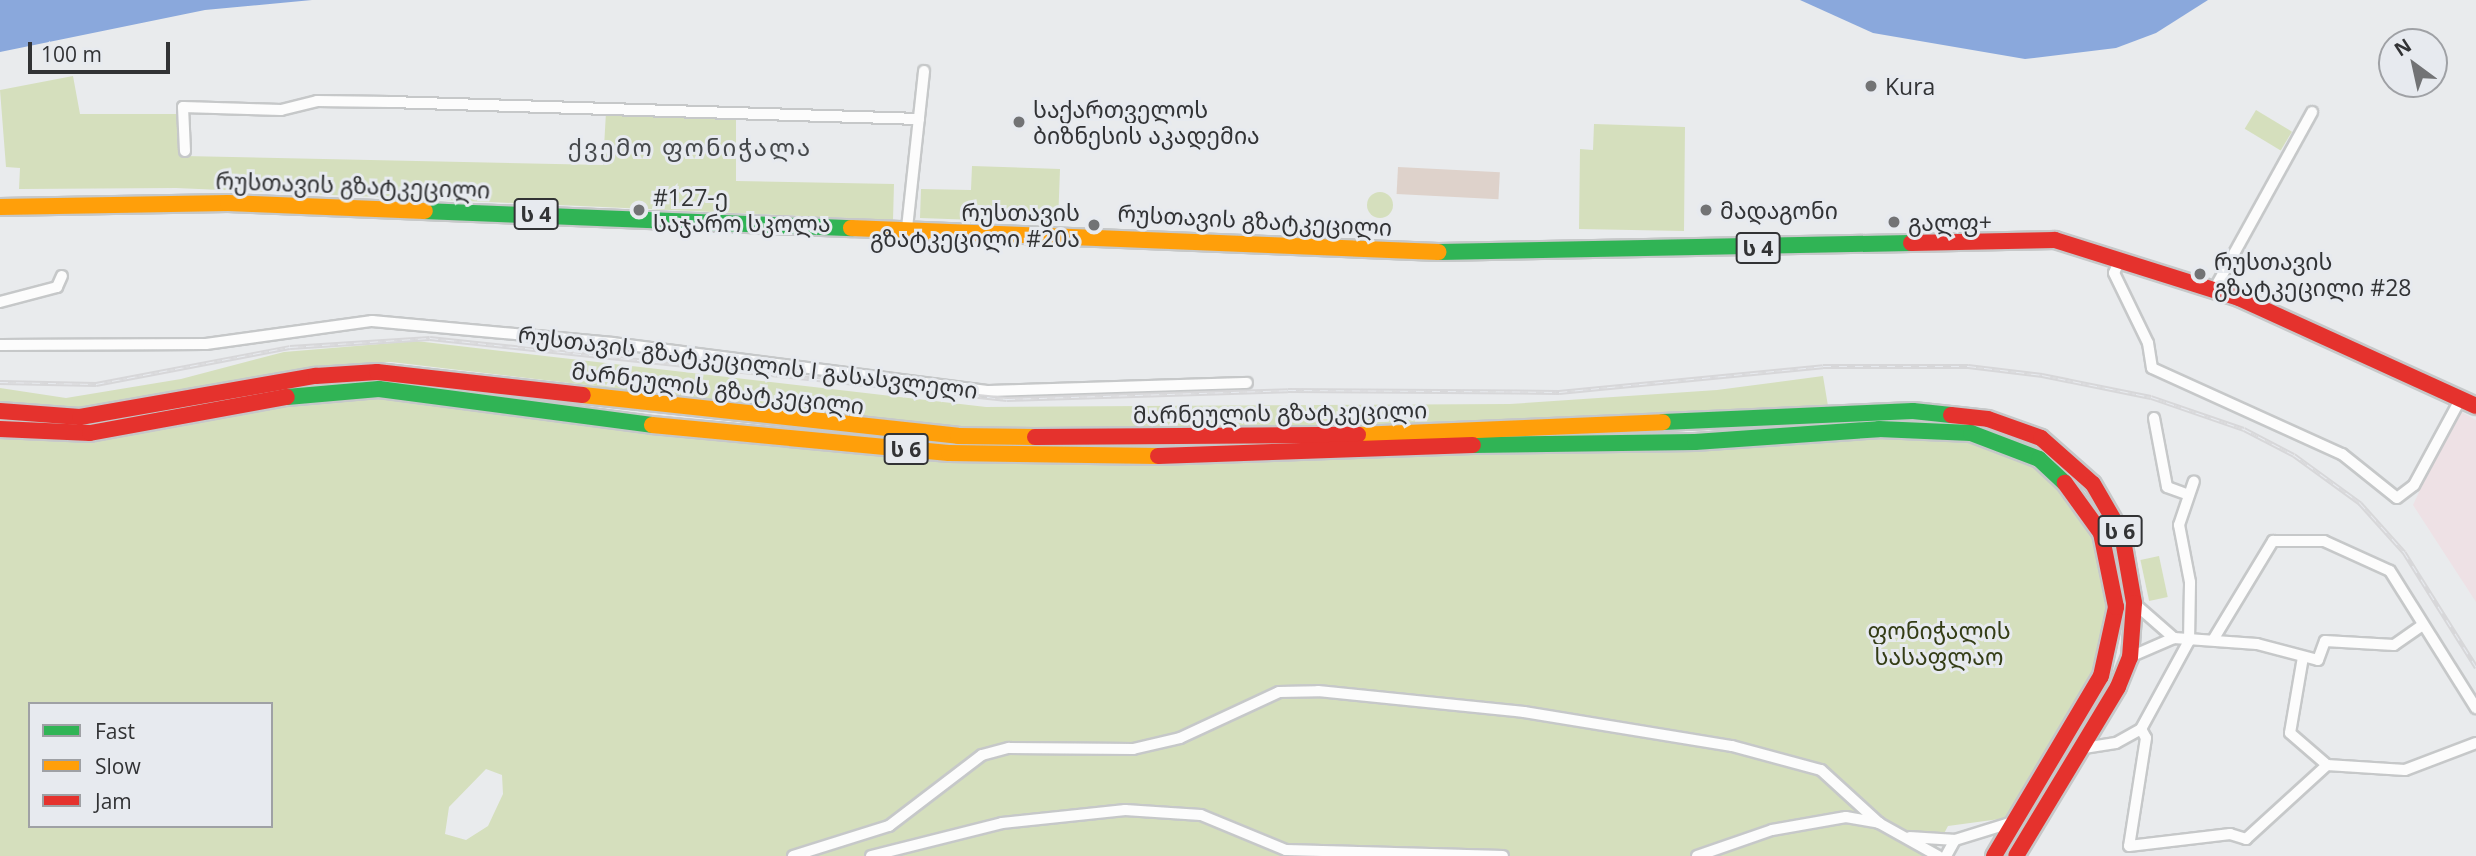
<!DOCTYPE html>
<meta charset="utf-8">
<style>
body{margin:0}
#map{position:relative;width:2476px;height:856px;overflow:hidden;background:#e9ebed;font-family:"Open Sans","Noto Sans Georgian",sans-serif}
div>[style]{position:absolute}
.commercial>*{inset:0;background:#eee1e5}
.green>*{inset:0;background:#d5dfbd;transform-origin:0 0}
.round{border-radius:50%}
.water>*{inset:0;background:#8aa8dc}
.building>*{inset:0;background:#ded2cb;transform-origin:0 0}
.roads{filter:drop-shadow(2px 0 #c6c8c9) drop-shadow(-2px 0 #c6c8c9) drop-shadow(0 2px #c6c8c9) drop-shadow(0 -2px #c6c8c9)}
.street>*{height:10px;margin:-5px;padding:0 5px;transform-origin:5px;border-radius:5px;background:#fcfcfc}
.fast>*{height:16px;margin:-8px;padding:0 8px;transform-origin:8px;border-radius:8px;background:#30b455}
.slow>*{height:16px;margin:-8px;padding:0 8px;transform-origin:8px;border-radius:8px;background:#ff9f0a}
.jam>*{height:16px;margin:-8px;padding:0 8px;transform-origin:8px;border-radius:8px;background:#e5322d}
.rail>*{height:5px;margin-top:-2.5px;transform-origin:0;background:repeating-linear-gradient(90deg,#e7eaef 0 8px,#d7d7d9 0 16px);box-sizing:border-box;border-block:2px solid #d7d7d9}
.dots>*{width:19px;height:19px;translate:-50% -50%;box-sizing:border-box;border:4px solid #e7eaef;border-radius:50%}
span{translate:-50% -50%;white-space:nowrap;text-align:center;line-height:1.15;-webkit-text-stroke:6px #e7eaef;paint-order:stroke}
.shield-label span{padding:2px 5px;background:#e7eaef;border:2px solid;border-radius:5px;-webkit-text-stroke-width:0}
.shield-label{font-size:21px;color:#323335;font-weight:700}
.poi-label{font-size:23px;color:#323335}
.left{translate:0 -50%;text-align:left}
.right{translate:-100% -50%;text-align:right}
.street-label{font-size:23px;color:#323335}
.park-label{font-size:23px;color:#343d16}
.neighbourhood-label{font-size:24px;color:#46494c;letter-spacing:2px}
.legend{position:absolute;left:28px;top:702px;width:245px;height:126px;box-sizing:border-box;background:#e7eaef;border:2px solid #9fa1a5;margin:0;padding:9px 12px;list-style:none;font-size:21px;color:#323335}
.legend li{display:flex;align-items:center;gap:14px;height:35px}
.legend b{width:35px;border:2px solid #9fa1a5}
.north{position:absolute;left:2378px;top:28px;width:70px;height:70px;box-sizing:border-box;background:#e7eaef;border:2px solid #9fa1a5;border-radius:50%;rotate:327deg;font-size:19px;font-weight:700;line-height:28px;text-align:center;color:#323335}
.north::after{content:'';display:block;margin:auto;width:24px;height:32px;background:#727375;clip-path:polygon(50% 0,100% 100%,50% 72%,0 100%)}
.scale{position:absolute;left:28px;top:42px;width:142px;height:32px;box-sizing:border-box;border:4px solid #323335;border-top:0;padding-left:9px;font-size:21px;line-height:24px;white-space:nowrap;color:#323335;-webkit-text-stroke:5px #e7eaef;paint-order:stroke}
</style>
<div id="map">
<div class="commercial">
<div style="clip-path:polygon(2458px 410px,2476px 420px,2476px 602px,2413px 505px)"></div>
</div>
<div class="green">
<div style="clip-path:polygon(73px 76px,80px 114px,185px 114px,184px 156px,603px 165px,606px 112px,736px 115px,736px 181px,894px 184px,893px 220px,176px 188px,19px 189px,20px 168px,6px 167px,0 90px)"></div>
<div style="left:2256px;top:110px;width:42px;height:22px;rotate:31deg"></div>
<div style="clip-path:polygon(1594px 124px,1685px 127px,1684px 231px,1579px 229px,1580px 149px,1593px 150px)"></div>
<div style="clip-path:polygon(972px 166px,1060px 169px,1058px 223px,920px 218px,921px 189px,971px 190px)"></div>
<div class="round" style="left:1367px;top:192px;width:26px;height:26px"></div>
<div style="clip-path:polygon(416px 341px,986px 407px,1510px 404px,1717px 390px,1823px 376px,1828px 406px,1208px 433px,945px 427px,391px 362px,320px 366px,60px 411px,0 401px,0 388px,66px 398px,181px 379px,284px 352px)"></div>
<div style="clip-path:polygon(evenodd,346px 394px,438px 399px,597px 427px,910px 455px,1303px 453px,1950px 433px,2019px 453px,2048px 474px,2095px 528px,2115px 605px,2099px 674px,2007px 818px,1948px 826px,1932px 856px,0 856px,0 431px,66px 442px,346px 394px,30px 704px,271px 704px,271px 826px,30px 826px,30px 704px,346px 394px,486px 769px,502px 775px,503px 794px,488px 826px,466px 840px,445px 834px,449px 807px,486px 769px)"></div>
<div style="left:2159px;top:556px;width:42px;height:19px;rotate:78deg"></div>
</div>
<div class="water">
<div style="clip-path:polygon(0 0,312px 0,205px 10px,0 52px)"></div>
<div style="clip-path:polygon(1800px 0,2208px 0,2156px 33px,2116px 48px,2025px 59px,1873px 33px)"></div>
</div>
<div class="building">
<div style="left:1398px;top:167px;width:102px;height:27px;rotate:3deg"></div>
</div>
<div class="roads">
<div class="street">
<div style="left:185px;top:151px;width:44px;rotate:-92.6deg"></div>
<div style="left:183px;top:107px;width:98px;rotate:1.8deg"></div>
<div style="left:281px;top:110px;width:37px;rotate:-14deg"></div>
<div style="left:317px;top:101px;width:73px;rotate:0.8deg"></div>
<div style="left:390px;top:102px;width:529px;rotate:1.84deg"></div>
<div style="left:907px;top:228px;width:158px;rotate:-83.8deg"></div>
<div style="left:2120px;top:259px;width:15px;rotate:113deg"></div>
<div style="left:2114px;top:273px;width:78px;rotate:64.1deg"></div>
<div style="left:2148px;top:343px;width:25px;rotate:81deg"></div>
<div style="left:2152px;top:368px;width:209px;rotate:24.4deg"></div>
<div style="left:2342px;top:454px;width:70px;rotate:38.7deg"></div>
<div style="left:2397px;top:498px;width:21px;rotate:-37deg"></div>
<div style="left:2414px;top:485px;width:99px;rotate:-61.6deg"></div>
<div style="left:2215px;top:288px;width:201px;rotate:-61.1deg"></div>
<div style="left:0;top:302px;width:59px;rotate:-14.7deg"></div>
<div style="left:57px;top:287px;width:12px;rotate:-66deg"></div>
<div style="left:0;top:345px;width:206px;rotate:-0.3deg"></div>
<div style="left:206px;top:344px;width:168px;rotate:-7.9deg"></div>
<div style="left:372px;top:321px;width:242px;rotate:5.2deg"></div>
<div style="left:613px;top:343px;width:376px;rotate:7.3deg"></div>
<div style="left:986px;top:391px;width:261px;rotate:-1.8deg"></div>
<div style="left:2154px;top:418px;width:70px;rotate:79.3deg"></div>
<div style="left:2167px;top:487px;width:23px;rotate:20deg"></div>
<div style="left:2135px;top:604px;width:52px;rotate:41.1deg"></div>
<div style="left:2174px;top:638px;width:83px;rotate:4.1deg"></div>
<div style="left:2257px;top:644px;width:63px;rotate:14.7deg"></div>
<div style="left:2318px;top:660px;width:20px;rotate:-70deg"></div>
<div style="left:2325px;top:641px;width:69px;rotate:3.3deg"></div>
<div style="left:2394px;top:645px;width:33px;rotate:-35deg"></div>
<div style="left:2213px;top:640px;width:116px;rotate:-58.8deg"></div>
<div style="left:2273px;top:541px;width:51px"></div>
<div style="left:2324px;top:541px;width:72px;rotate:24.4deg"></div>
<div style="left:2390px;top:571px;width:162px;rotate:57.9deg"></div>
<div style="left:2130px;top:657px;width:48px;rotate:-23.4deg"></div>
<div style="left:2303px;top:657px;width:77px;rotate:99.7deg"></div>
<div style="left:2290px;top:733px;width:49px;rotate:40.9deg"></div>
<div style="left:2141px;top:729px;width:10px;rotate:61deg"></div>
<div style="left:2146px;top:738px;width:109px;rotate:98.9deg"></div>
<div style="left:2129px;top:846px;width:102px;rotate:-6.8deg"></div>
<div style="left:2230px;top:834px;width:17px;rotate:17deg"></div>
<div style="left:2246px;top:839px;width:110px;rotate:-42.4deg"></div>
<div style="left:2084px;top:748px;width:32px;rotate:-9deg"></div>
<div style="left:2116px;top:743px;width:29px;rotate:-29deg"></div>
<div style="left:2141px;top:729px;width:100px;rotate:-61.4deg"></div>
<div style="left:2189px;top:641px;width:59px;rotate:-89deg"></div>
<div style="left:2190px;top:582px;width:58px;rotate:-100.9deg"></div>
<div style="left:2179px;top:525px;width:46px;rotate:-71.2deg"></div>
<div style="left:2327px;top:765px;width:78px;rotate:3.7deg"></div>
<div style="left:2405px;top:770px;width:76px;rotate:-20.8deg"></div>
<div style="left:1910px;top:837px;width:45px;rotate:3.8deg"></div>
<div style="left:793px;top:856px;width:101px;rotate:-17.4deg"></div>
<div style="left:889px;top:826px;width:117px;rotate:-37.4deg"></div>
<div style="left:982px;top:755px;width:28px;rotate:-15deg"></div>
<div style="left:1009px;top:748px;width:124px;rotate:0.5deg"></div>
<div style="left:1133px;top:749px;width:48px;rotate:-13.2deg"></div>
<div style="left:1180px;top:738px;width:109px;rotate:-24.9deg"></div>
<div style="left:1279px;top:692px;width:39px;rotate:-1deg"></div>
<div style="left:1318px;top:691px;width:207px;rotate:5.8deg"></div>
<div style="left:1524px;top:712px;width:211px;rotate:9.3deg"></div>
<div style="left:1732px;top:746px;width:92px;rotate:15.1deg"></div>
<div style="left:1821px;top:770px;width:79px;rotate:42.4deg"></div>
<div style="left:871px;top:856px;width:135px;rotate:-14.1deg"></div>
<div style="left:1002px;top:823px;width:124px;rotate:-6deg"></div>
<div style="left:1125px;top:810px;width:76px;rotate:3.8deg"></div>
<div style="left:1201px;top:815px;width:92px;rotate:22.4deg"></div>
<div style="left:1286px;top:850px;width:217px;rotate:1.6deg"></div>
<div style="left:1697px;top:856px;width:79px;rotate:-19.1deg"></div>
<div style="left:1772px;top:830px;width:75px;rotate:-10deg"></div>
<div style="left:1846px;top:817px;width:34px;rotate:10deg"></div>
<div style="left:1879px;top:823px;width:68px;rotate:29.2deg"></div>
<div style="left:1946px;top:856px;width:18px;rotate:-61deg"></div>
<div style="left:1955px;top:840px;width:58px;rotate:-17.2deg"></div>
</div>
<div class="fast">
<div style="left:425px;top:211px;width:426px;rotate:2.3deg"></div>
<div style="left:1439px;top:252px;width:472px;rotate:-1.1deg"></div>
<div style="left:287px;top:397px;width:92px;rotate:-5deg"></div>
<div style="left:379px;top:389px;width:275px;rotate:7.5deg"></div>
<div style="left:1663px;top:422px;width:250px;rotate:-2.5deg"></div>
<div style="left:1913px;top:411px;width:38px;rotate:6deg"></div>
<div style="left:1473px;top:445px;width:222px;rotate:-0.8deg"></div>
<div style="left:1695px;top:442px;width:184px;rotate:-4deg"></div>
<div style="left:1879px;top:429px;width:92px;rotate:2.5deg"></div>
<div style="left:1971px;top:433px;width:73px;rotate:20.9deg"></div>
<div style="left:2039px;top:459px;width:35px;rotate:43deg"></div>
</div>
<div class="slow">
<div style="left:0;top:207px;width:228px;rotate:-1deg"></div>
<div style="left:228px;top:203px;width:197px;rotate:2.3deg"></div>
<div style="left:851px;top:228px;width:588px;rotate:2.34deg"></div>
<div style="left:583px;top:395px;width:377px;rotate:6.2deg"></div>
<div style="left:958px;top:436px;width:77px;rotate:0.7deg"></div>
<div style="left:652px;top:425px;width:298px;rotate:5.4deg"></div>
<div style="left:949px;top:453px;width:209px;rotate:0.8deg"></div>
<div style="left:1358px;top:435px;width:305px;rotate:-2.4deg"></div>
</div>
<div class="jam">
<div style="left:1911px;top:243px;width:144px;rotate:-1.2deg"></div>
<div style="left:2055px;top:240px;width:193px;rotate:17.5deg"></div>
<div style="left:2239px;top:298px;width:260px;rotate:24.5deg"></div>
<div style="left:0;top:411px;width:80px;rotate:4.3deg"></div>
<div style="left:80px;top:417px;width:240px;rotate:-9.9deg"></div>
<div style="left:316px;top:376px;width:61px;rotate:-3.8deg"></div>
<div style="left:377px;top:372px;width:207px;rotate:6.4deg"></div>
<div style="left:1951px;top:415px;width:37px;rotate:6deg"></div>
<div style="left:1988px;top:419px;width:56px;rotate:19.7deg"></div>
<div style="left:2041px;top:438px;width:69px;rotate:41.5deg"></div>
<div style="left:2093px;top:484px;width:58px;rotate:59.9deg"></div>
<div style="left:2122px;top:534px;width:70px;rotate:80.1deg"></div>
<div style="left:2134px;top:603px;width:54px;rotate:94.2deg"></div>
<div style="left:2130px;top:657px;width:32px;rotate:112deg"></div>
<div style="left:2118px;top:687px;width:197px;rotate:121.1deg"></div>
<div style="left:0;top:429px;width:90px;rotate:2.5deg"></div>
<div style="left:90px;top:433px;width:200px;rotate:-10.4deg"></div>
<div style="left:1035px;top:437px;width:323px;rotate:-0.4deg"></div>
<div style="left:1158px;top:456px;width:315px;rotate:-2deg"></div>
<div style="left:1994px;top:856px;width:209px;rotate:-59.3deg"></div>
<div style="left:2101px;top:676px;width:71px;rotate:-77.7deg"></div>
<div style="left:2116px;top:607px;width:76px;rotate:-101.5deg"></div>
<div style="left:2101px;top:533px;width:62px;rotate:-125.8deg"></div>
</div>
</div>
<div class="rail">
<div style="left:0;top:382px;width:96px;rotate:1.2deg"></div>
<div style="left:96px;top:384px;width:197px;rotate:-10.8deg"></div>
<div style="left:290px;top:347px;width:140px;rotate:-3.7deg"></div>
<div style="left:430px;top:338px;width:580px;rotate:6.03deg"></div>
<div style="left:1007px;top:399px;width:281px;rotate:-1.8deg"></div>
<div style="left:1288px;top:390px;width:271px;rotate:0.4deg"></div>
<div style="left:1559px;top:392px;width:265px;rotate:-5.6deg"></div>
<div style="left:1823px;top:366px;width:145px"></div>
<div style="left:1968px;top:366px;width:75px;rotate:6.9deg"></div>
<div style="left:2042px;top:375px;width:111px;rotate:11.4deg"></div>
<div style="left:2151px;top:397px;width:98px;rotate:19deg"></div>
<div style="left:2244px;top:429px;width:56px;rotate:27.5deg"></div>
<div style="left:2294px;top:455px;width:82px;rotate:36deg"></div>
<div style="left:2360px;top:503px;width:66px;rotate:48.1deg"></div>
<div style="left:2404px;top:552px;width:136px;rotate:57.9deg"></div>
</div>
<div class="dots">
<div style="left:1871px;top:86px;background:#727375"></div>
<div style="left:1019px;top:122px;background:#727375"></div>
<div style="left:639px;top:210px;background:#727375"></div>
<div style="left:1706px;top:210px;background:#727375"></div>
<div style="left:1894px;top:222px;background:#727375"></div>
<div style="left:1094px;top:225px;background:#727375"></div>
<div style="left:2200px;top:274px;background:#727375"></div>
</div>
<div class="shield-label">
<span style="left:536px;top:214px">ს 4</span>
<span style="left:1758px;top:248px">ს 4</span>
<span style="left:906px;top:449px">ს 6</span>
<span style="left:2120px;top:531px">ს 6</span>
</div>
<div class="poi-label">
<span class="left" style="left:1885px;top:86px">Kura</span>
<span class="left" style="left:1033px;top:122px">საქართველოს<br>ბიზნესის აკადემია</span>
<span class="left" style="left:653px;top:210px">#127-ე<br>საჯარო სკოლა</span>
<span class="left" style="left:1720px;top:210px">მადაგონი</span>
<span class="right" style="left:1080px;top:225px">რუსთავის<br>გზატკეცილი #20ა</span>
<span class="left" style="left:1908px;top:222px">გალფ+</span>
<span class="left" style="left:2214px;top:274px">რუსთავის<br>გზატკეცილი #28</span>
</div>
<div class="street-label">
<span style="left:353px;top:185px;rotate:2deg">რუსთავის გზატკეცილი</span>
<span style="left:1255px;top:220px;rotate:3deg">რუსთავის გზატკეცილი</span>
<span style="left:748px;top:362px;rotate:7deg">რუსთავის გზატკეცილის I გასასვლელი</span>
<span style="left:718px;top:388px;rotate:7deg">მარნეულის გზატკეცილი</span>
<span style="left:1280px;top:412px;rotate:-1deg">მარნეულის გზატკეცილი</span>
</div>
<div class="park-label">
<span style="left:1939px;top:643px">ფონიჭალის<br>სასაფლაო</span>
</div>
<div class="neighbourhood-label">
<span style="left:690px;top:147px">ქვემო ფონიჭალა</span>
</div>
<ul class="legend">
<li><b style="height:9px;background:#30b455"></b>Fast</li>
<li><b style="height:9px;background:#ff9f0a"></b>Slow</li>
<li><b style="height:9px;background:#e5322d"></b>Jam</li>
</ul>
<div class="north">N</div>
<div class="scale">100 m</div>
</div>
